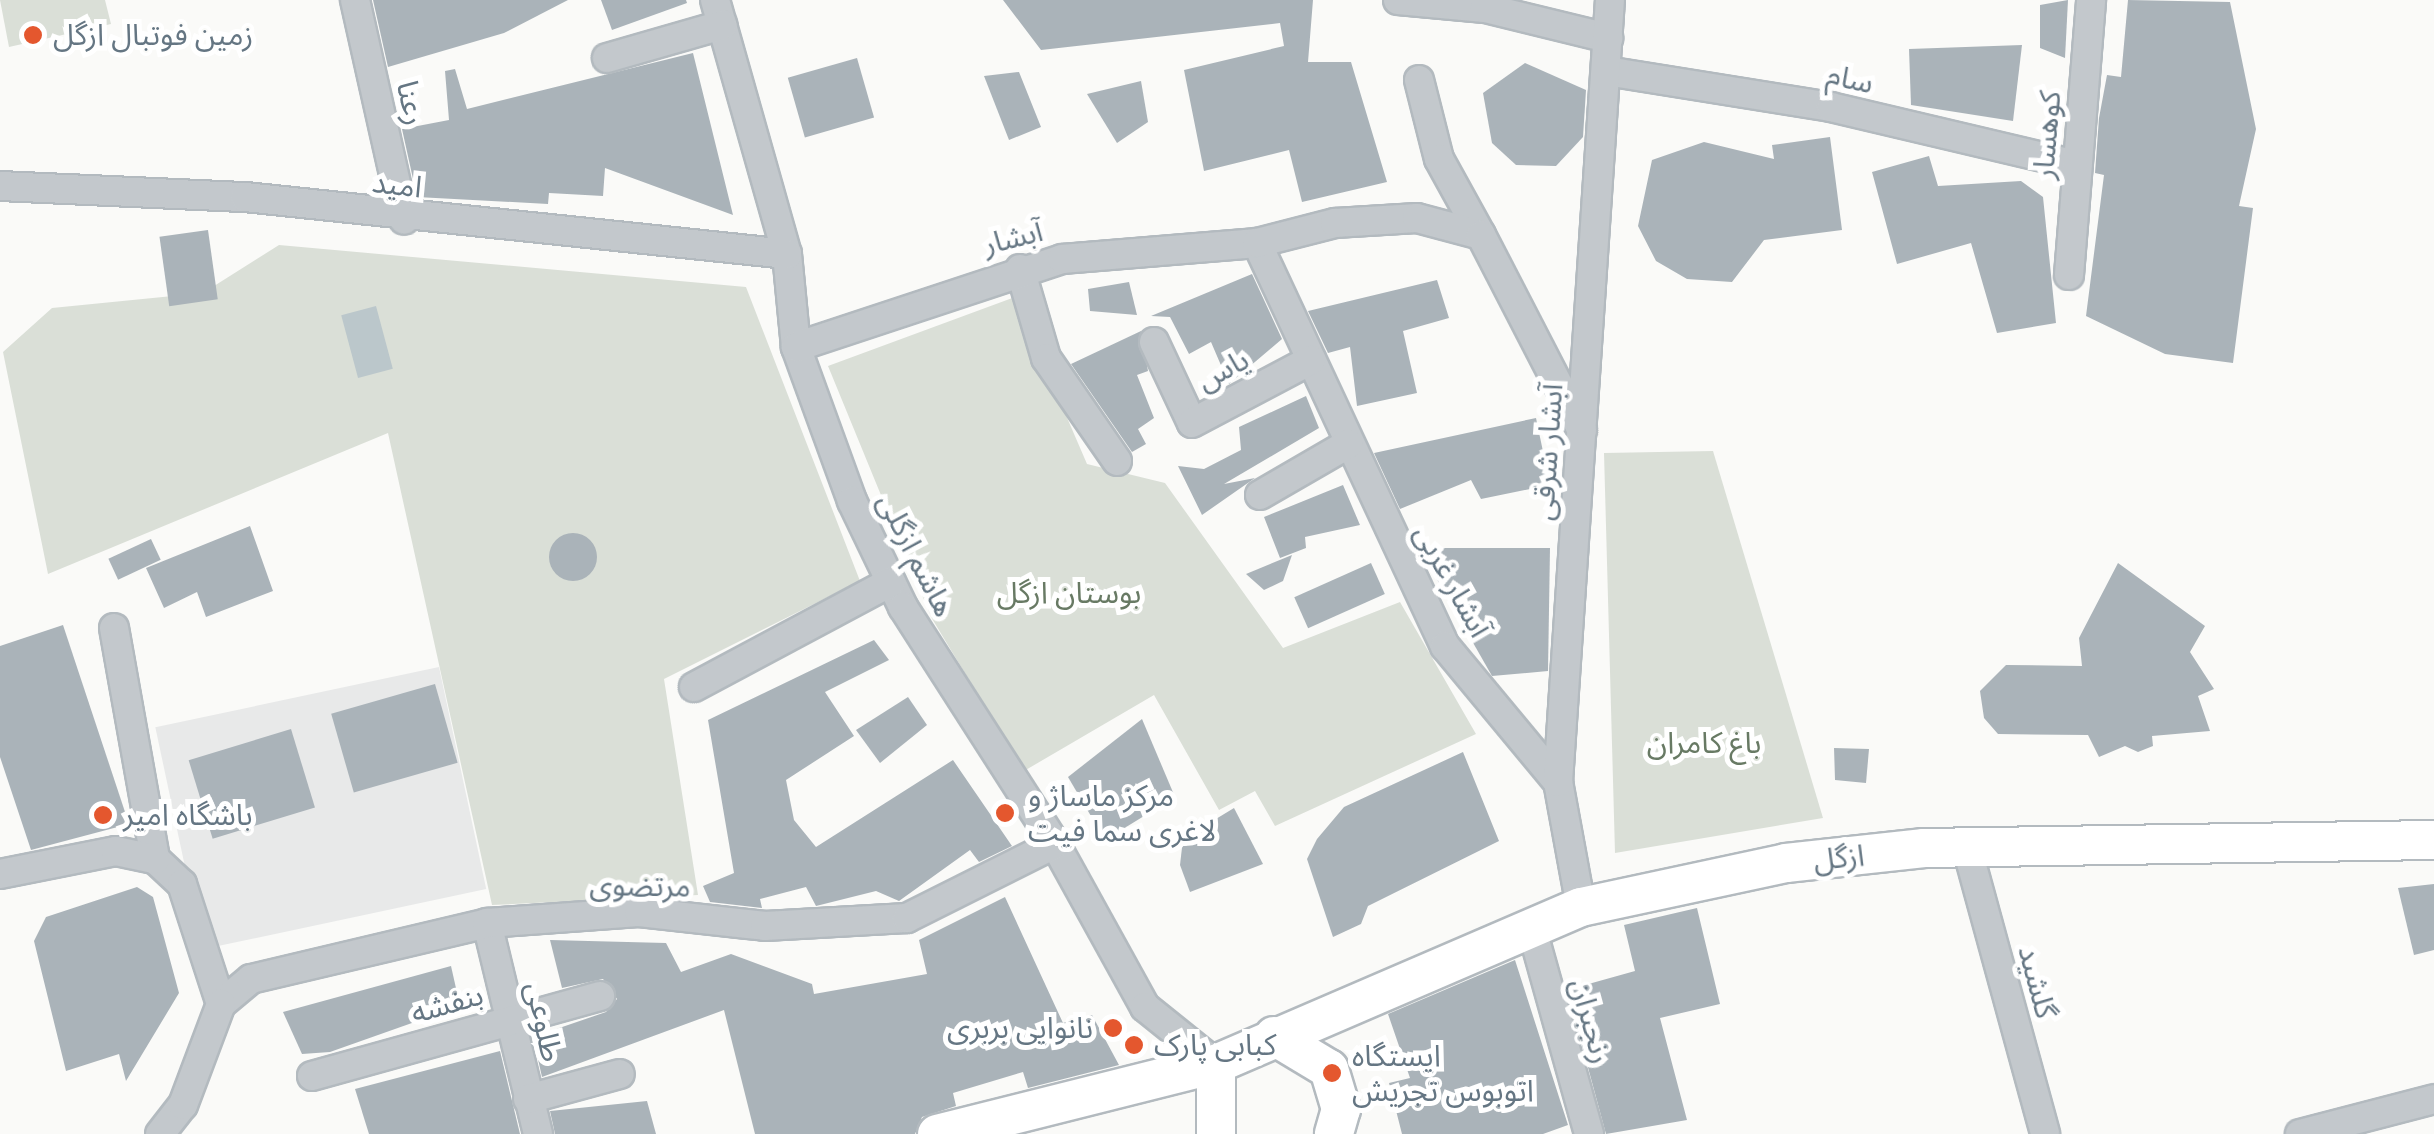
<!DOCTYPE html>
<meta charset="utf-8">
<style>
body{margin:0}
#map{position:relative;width:2434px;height:1134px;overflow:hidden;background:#fafaf8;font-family:"Fira Sans Condensed","Noto Sans Arabic",sans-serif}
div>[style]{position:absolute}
.built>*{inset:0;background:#e8e9e9;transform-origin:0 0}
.green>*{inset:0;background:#dadfd7}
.water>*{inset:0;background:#bbc7cb;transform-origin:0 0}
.building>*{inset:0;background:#aab3b9;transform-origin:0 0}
.round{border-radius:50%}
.roads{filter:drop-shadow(2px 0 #b3babf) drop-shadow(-2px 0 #b3babf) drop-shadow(0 2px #b3babf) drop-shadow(0 -2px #b3babf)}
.street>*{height:28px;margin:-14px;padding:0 14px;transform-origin:14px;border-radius:14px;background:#c3c8cc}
.secondary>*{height:38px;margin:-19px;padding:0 19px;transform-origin:19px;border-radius:19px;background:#fff}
.dots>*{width:28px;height:28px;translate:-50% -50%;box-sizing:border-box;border:5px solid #fff;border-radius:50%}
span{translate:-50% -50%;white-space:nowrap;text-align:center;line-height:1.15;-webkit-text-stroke:10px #fff;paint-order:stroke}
.poi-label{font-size:30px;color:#657683}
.left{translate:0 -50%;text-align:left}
.right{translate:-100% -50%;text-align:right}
.street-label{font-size:30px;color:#657683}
.park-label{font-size:30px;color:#687a64}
</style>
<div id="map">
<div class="built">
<div style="left:439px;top:667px;width:227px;height:290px;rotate:78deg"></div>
</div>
<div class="green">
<div style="clip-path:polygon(0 0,105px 0,111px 24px,9px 47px)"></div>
<div style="clip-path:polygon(279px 245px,746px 287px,860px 581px,664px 679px,698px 895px,492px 905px,388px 433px,48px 574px,3px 352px,52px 308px,203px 293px)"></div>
<div style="clip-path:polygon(1015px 297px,1087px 464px,1165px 483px,1283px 648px,1400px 602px,1476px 734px,1275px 826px,1255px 791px,1219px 810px,1154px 695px,1024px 771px,931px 617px,828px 366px)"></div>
<div style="clip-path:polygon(1713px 451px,1823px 818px,1615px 853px,1604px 453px)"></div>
</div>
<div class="water">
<div style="left:376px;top:306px;width:65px;height:36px;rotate:75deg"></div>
</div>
<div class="building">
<div style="clip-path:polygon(373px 0,568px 0,504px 33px,388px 67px)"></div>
<div style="clip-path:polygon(601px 0,686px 0,687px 3px,612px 30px)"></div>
<div style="clip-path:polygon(1003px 0,1313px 0,1308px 62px,1351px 62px,1387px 182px,1302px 202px,1289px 150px,1204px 171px,1184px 70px,1284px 46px,1280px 23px,1041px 50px)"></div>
<div style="clip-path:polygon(2068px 0,2065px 58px,2040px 48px,2040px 5px)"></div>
<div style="clip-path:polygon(2128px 0,2230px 2px,2256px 129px,2239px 206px,2253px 208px,2233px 363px,2165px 354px,2086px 316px,2104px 175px,2095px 173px,2099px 118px,2107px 75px,2121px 77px)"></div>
<div style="clip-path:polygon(2022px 45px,2013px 121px,1911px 105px,1909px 49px)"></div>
<div style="clip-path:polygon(693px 53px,733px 215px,605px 168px,603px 196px,549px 193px,548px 204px,417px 197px,402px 129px,449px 120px,445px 71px,455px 69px,467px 109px)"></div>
<div style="left:857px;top:58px;width:62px;height:72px;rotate:74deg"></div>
<div style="clip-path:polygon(1525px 63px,1586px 90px,1583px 137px,1556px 166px,1516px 165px,1492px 143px,1483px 93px)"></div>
<div style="clip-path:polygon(1019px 72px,1041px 127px,1009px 140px,984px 76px)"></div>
<div style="clip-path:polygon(1141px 81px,1148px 122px,1117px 143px,1087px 94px)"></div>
<div style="clip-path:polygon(1830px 137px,1842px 230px,1764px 240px,1732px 282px,1687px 279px,1656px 261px,1638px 226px,1652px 160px,1704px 142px,1774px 159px,1772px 145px)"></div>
<div style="clip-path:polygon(1929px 156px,1938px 186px,2021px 181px,2043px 197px,2056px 323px,1997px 333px,1971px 243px,1897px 264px,1872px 172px)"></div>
<div style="left:208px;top:230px;width:70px;height:49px;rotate:82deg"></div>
<div style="clip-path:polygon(1252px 274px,1282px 339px,1229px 384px,1211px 342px,1189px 354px,1170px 317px,1151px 316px)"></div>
<div style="clip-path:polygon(1437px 280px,1449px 318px,1403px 331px,1417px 393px,1357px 406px,1350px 347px,1328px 353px,1308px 311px)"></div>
<div style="clip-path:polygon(1129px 282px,1137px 315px,1090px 311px,1088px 289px)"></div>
<div style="clip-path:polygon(1141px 331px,1148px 371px,1137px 375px,1154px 418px,1138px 429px,1146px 444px,1132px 452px,1071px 364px)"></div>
<div style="clip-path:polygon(1306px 396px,1319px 428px,1224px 484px,1255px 478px,1202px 515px,1178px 466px,1204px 469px,1241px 450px,1239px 427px)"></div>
<div style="clip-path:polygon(1536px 418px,1550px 485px,1481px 499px,1471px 480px,1400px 509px,1374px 453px)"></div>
<div style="clip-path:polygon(1343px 485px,1360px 525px,1305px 537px,1306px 548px,1280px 558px,1264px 517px)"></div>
<div style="clip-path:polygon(250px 526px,273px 591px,206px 617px,197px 592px,164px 608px,146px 568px)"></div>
<div class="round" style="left:549px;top:533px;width:48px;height:48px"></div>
<div style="left:151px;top:539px;width:23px;height:47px;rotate:65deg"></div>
<div style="clip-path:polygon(1419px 548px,1550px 548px,1548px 671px,1492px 676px)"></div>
<div style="clip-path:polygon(1292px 555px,1283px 581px,1264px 590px,1246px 574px)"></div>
<div style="left:1371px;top:563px;width:34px;height:84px;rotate:66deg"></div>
<div style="clip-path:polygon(2118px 563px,2205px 626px,2190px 652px,2214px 689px,2198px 696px,2210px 731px,2152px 736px,2153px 746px,2138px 752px,2125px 746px,2099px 757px,2088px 735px,1998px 734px,1984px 718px,1980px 691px,2006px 665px,2082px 666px,2079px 638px)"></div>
<div style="clip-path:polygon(63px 625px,129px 824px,31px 850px,0 757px,0 646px)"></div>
<div style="clip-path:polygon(874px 640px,889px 660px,825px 692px,854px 736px,786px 780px,794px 820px,816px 847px,953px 760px,1012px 846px,979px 862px,970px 850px,899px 901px,876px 891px,816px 906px,806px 887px,760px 899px,762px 908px,710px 902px,703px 886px,734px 873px,708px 720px)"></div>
<div style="left:435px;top:684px;width:82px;height:108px;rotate:74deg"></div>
<div style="clip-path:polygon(908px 697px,927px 725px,880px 763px,856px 730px)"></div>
<div style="clip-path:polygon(1142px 719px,1175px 797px,1105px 840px,1068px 777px)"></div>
<div style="left:291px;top:729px;width:82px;height:107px;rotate:73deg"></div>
<div style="clip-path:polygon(1834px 748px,1869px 749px,1866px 783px,1835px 780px)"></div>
<div style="clip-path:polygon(1463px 752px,1499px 841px,1368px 906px,1361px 924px,1333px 937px,1307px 859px,1317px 839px,1344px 807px)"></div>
<div style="clip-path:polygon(1234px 808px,1263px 864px,1190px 892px,1180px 865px,1183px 839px)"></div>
<div style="clip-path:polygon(2434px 884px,2434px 950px,2414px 955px,2398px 888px)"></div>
<div style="clip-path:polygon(137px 887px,153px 897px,179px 993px,126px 1081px,119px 1054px,66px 1071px,34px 941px,46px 917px)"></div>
<div style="clip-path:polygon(1005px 897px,1063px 1023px,1092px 1015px,1119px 1065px,1028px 1088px,1023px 1072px,953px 1093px,956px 1106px,922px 1117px,915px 1134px,755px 1134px,724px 1010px,542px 1077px,533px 1037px,606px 1012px,617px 999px,603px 979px,562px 988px,550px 940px,666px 943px,681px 972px,731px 954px,812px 984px,814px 994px,927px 974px,919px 940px)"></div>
<div style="clip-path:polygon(1697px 908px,1720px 1004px,1660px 1018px,1687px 1120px,1606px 1134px,1567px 990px,1635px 971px,1624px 925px)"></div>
<div style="clip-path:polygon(1515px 960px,1568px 1125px,1543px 1134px,1402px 1134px,1389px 1083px,1410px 1078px,1388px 1014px)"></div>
<div style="clip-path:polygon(451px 966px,460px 1006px,330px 1052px,302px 1054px,283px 1012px)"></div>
<div style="clip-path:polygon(500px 1051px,520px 1134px,369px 1134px,355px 1089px)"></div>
<div style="clip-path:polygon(647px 1101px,656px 1134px,555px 1134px,550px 1111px)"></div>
</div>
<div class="roads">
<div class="street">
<div style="left:355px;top:0;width:225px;rotate:77.4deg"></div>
<div style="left:715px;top:0;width:264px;rotate:74.2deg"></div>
<div style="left:787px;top:254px;width:93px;rotate:84.5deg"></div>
<div style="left:796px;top:347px;width:164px;rotate:70deg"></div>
<div style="left:852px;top:501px;width:118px;rotate:64.3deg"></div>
<div style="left:903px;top:607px;width:282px;rotate:57.3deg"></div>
<div style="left:1055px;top:844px;width:186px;rotate:61.1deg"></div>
<div style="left:1145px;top:1007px;width:91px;rotate:38.8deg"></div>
<div style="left:1398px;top:0;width:87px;rotate:5.3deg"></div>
<div style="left:1485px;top:8px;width:127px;rotate:13.7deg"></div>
<div style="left:607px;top:58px;width:120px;rotate:-16deg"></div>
<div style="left:1606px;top:71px;width:228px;rotate:9.1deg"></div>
<div style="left:1831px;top:107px;width:253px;rotate:13.3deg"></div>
<div style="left:1419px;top:80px;width:81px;rotate:75.8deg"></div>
<div style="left:1439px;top:159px;width:87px;rotate:61.1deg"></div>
<div style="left:0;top:186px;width:245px;rotate:2.6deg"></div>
<div style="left:245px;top:197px;width:545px;rotate:6deg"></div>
<div style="left:1257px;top:243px;width:445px;rotate:65deg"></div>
<div style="left:1445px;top:646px;width:177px;rotate:50.3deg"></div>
<div style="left:1020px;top:269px;width:93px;rotate:73.7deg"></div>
<div style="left:1046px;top:358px;width:125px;rotate:55.4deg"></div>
<div style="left:2069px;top:275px;width:276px;rotate:-85.4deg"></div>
<div style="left:1154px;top:342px;width:89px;rotate:64.9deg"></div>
<div style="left:1192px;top:423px;width:135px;rotate:-27.9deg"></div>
<div style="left:796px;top:347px;width:280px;rotate:-18.3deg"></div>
<div style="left:1062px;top:259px;width:196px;rotate:-4.7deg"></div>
<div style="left:1257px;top:243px;width:81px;rotate:-14.4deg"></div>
<div style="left:1335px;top:223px;width:82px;rotate:-3.5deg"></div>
<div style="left:1417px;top:218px;width:66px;rotate:14.9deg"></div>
<div style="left:1481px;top:235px;width:220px;rotate:62.7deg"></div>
<div style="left:1260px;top:495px;width:102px;rotate:-30.1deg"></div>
<div style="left:114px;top:628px;width:235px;rotate:79.9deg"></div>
<div style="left:155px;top:859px;width:37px;rotate:43deg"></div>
<div style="left:182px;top:884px;width:126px;rotate:72deg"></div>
<div style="left:694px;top:687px;width:223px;rotate:-28.1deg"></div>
<div style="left:1967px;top:848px;width:296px;rotate:74.7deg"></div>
<div style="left:0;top:874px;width:118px;rotate:-11.2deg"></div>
<div style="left:116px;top:851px;width:40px;rotate:12deg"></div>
<div style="left:1581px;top:907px;width:127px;rotate:-100.4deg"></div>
<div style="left:1558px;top:782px;width:784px;rotate:-86.2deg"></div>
<div style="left:487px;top:923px;width:217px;rotate:76.4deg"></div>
<div style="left:1531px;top:926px;width:216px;rotate:74.4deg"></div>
<div style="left:221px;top:1004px;width:39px;rotate:-40deg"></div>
<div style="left:251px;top:979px;width:243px;rotate:-13.3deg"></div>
<div style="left:487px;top:923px;width:152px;rotate:-4.1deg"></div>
<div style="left:639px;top:912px;width:127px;rotate:6.3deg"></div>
<div style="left:765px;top:926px;width:142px;rotate:-3.2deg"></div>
<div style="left:907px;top:918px;width:165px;rotate:-26.6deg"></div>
<div style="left:312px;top:1076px;width:299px;rotate:-15.5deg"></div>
<div style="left:528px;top:1099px;width:95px;rotate:-15.2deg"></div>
<div style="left:160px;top:1134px;width:37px;rotate:-52deg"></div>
<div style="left:183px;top:1105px;width:108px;rotate:-69.4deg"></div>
<div style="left:2300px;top:1134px;width:138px;rotate:-14.6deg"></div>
</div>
<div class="secondary">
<div style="left:1274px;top:1036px;width:64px;rotate:31deg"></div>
<div style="left:1329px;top:1069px;width:42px;rotate:73.3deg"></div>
<div style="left:1341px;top:1109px;width:26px;rotate:106deg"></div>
<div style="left:1216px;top:1064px;width:70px;rotate:90deg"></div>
<div style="left:937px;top:1134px;width:288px;rotate:-14.1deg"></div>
<div style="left:1216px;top:1064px;width:397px;rotate:-23.3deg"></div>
<div style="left:1581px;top:907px;width:210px;rotate:-12.1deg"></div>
<div style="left:1786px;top:863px;width:139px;rotate:-6.2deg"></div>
<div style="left:1924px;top:848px;width:510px;rotate:-0.9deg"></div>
</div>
</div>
<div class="dots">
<div style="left:33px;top:35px;background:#e4572e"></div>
<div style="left:1005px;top:813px;background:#e4572e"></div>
<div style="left:103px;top:815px;background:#e4572e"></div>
<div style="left:1113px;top:1028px;background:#e4572e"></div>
<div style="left:1134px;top:1045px;background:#e4572e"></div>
<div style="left:1332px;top:1073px;background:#e4572e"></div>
</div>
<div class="poi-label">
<span class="left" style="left:53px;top:35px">زمین فوتبال ازگل</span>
<span class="left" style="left:1028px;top:813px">مرکز ماساژ و<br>لاغری سما فیت</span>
<span class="left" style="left:123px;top:815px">باشگاه امیر</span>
<span class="right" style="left:1093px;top:1028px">نانوایی بربری</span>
<span class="left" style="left:1154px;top:1045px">کبابی پارک</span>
<span class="left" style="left:1352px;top:1073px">ایستگاه<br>اتوبوس تجریش</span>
</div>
<div class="street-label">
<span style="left:1850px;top:79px;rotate:12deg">سام</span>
<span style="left:411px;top:103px;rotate:77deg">رعنا</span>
<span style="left:2047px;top:135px;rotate:-85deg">کوهسار</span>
<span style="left:397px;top:185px;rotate:7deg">امید</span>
<span style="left:1013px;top:238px;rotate:-14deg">آبشار</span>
<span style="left:1223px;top:370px;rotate:-28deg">یاس</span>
<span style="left:1548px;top:452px;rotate:-86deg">آبشار شرقی</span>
<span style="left:916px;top:555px;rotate:63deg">هاشم ازگلی</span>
<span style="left:1452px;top:581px;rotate:61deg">آبشار غربی</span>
<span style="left:1839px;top:858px;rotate:-6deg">ازگل</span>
<span style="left:640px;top:886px;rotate:1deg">مرتضوی</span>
<span style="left:2037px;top:982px;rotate:75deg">گلشید</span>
<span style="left:447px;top:1004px;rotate:-16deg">بنفشه</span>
<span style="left:1591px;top:1021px;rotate:75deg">رنجبران</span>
<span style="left:544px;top:1022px;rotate:78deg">طلوعی</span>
</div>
<div class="park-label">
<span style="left:1069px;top:593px">بوستان ازگل</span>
<span style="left:1704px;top:743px">باغ کامران</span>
</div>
</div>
